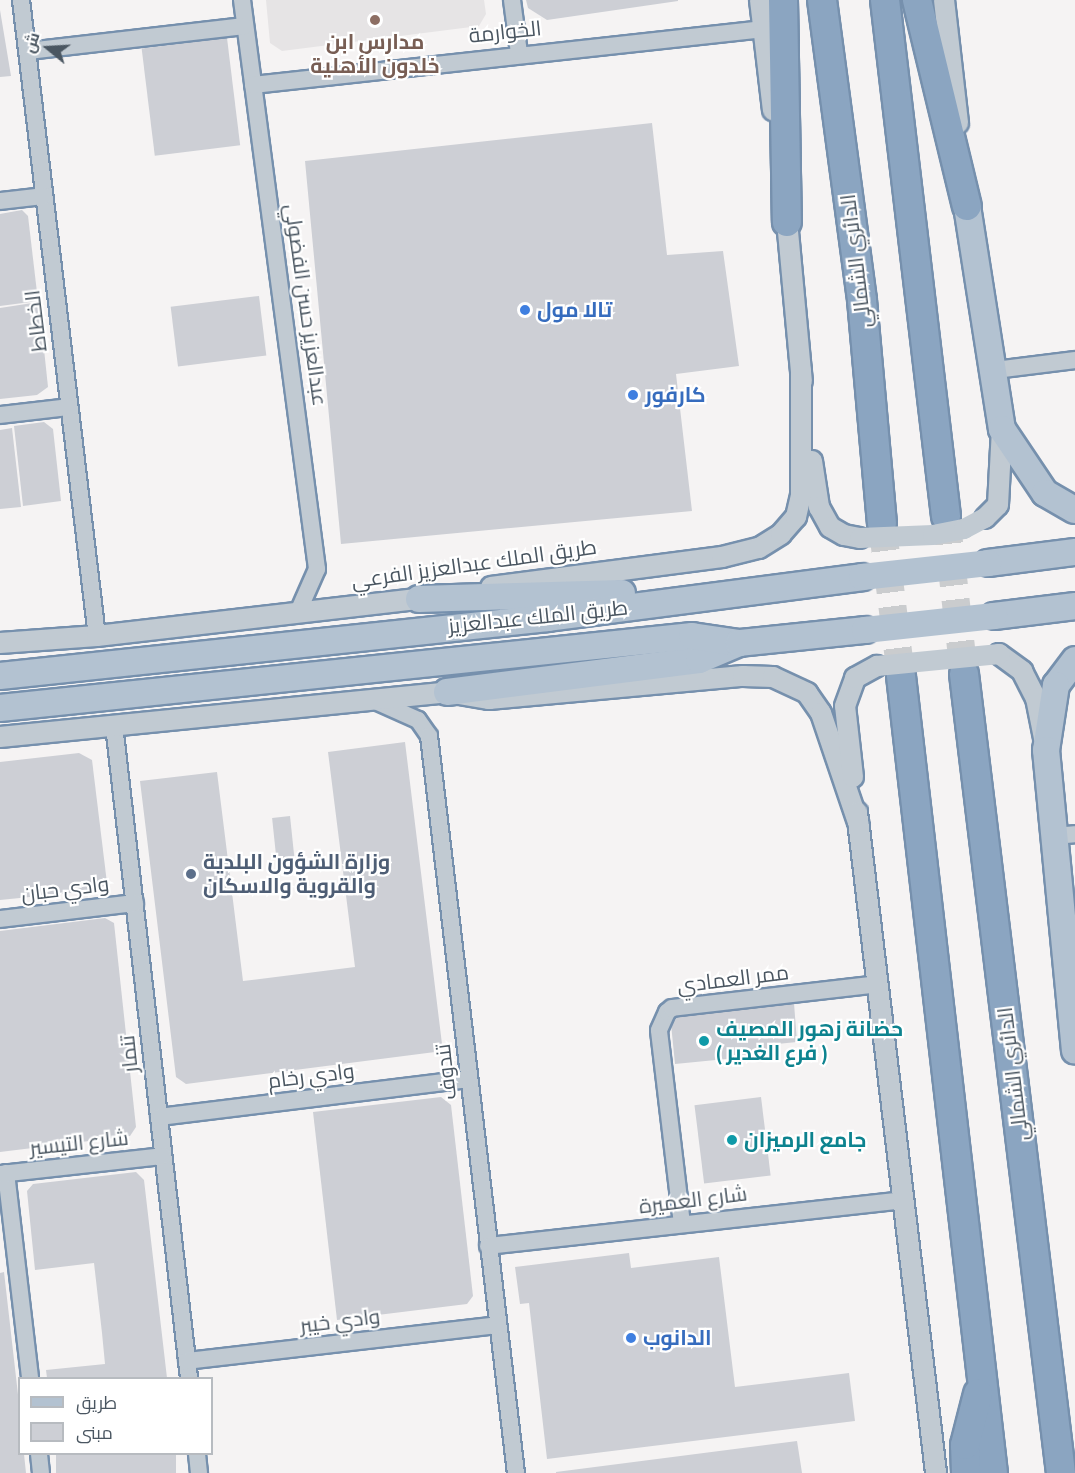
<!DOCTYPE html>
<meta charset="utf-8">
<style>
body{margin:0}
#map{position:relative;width:1075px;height:1473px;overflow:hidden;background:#f5f3f3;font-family:"PT Sans Narrow",Cairo,sans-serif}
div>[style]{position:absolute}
.education>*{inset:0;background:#e6e4e5}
.building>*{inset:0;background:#cdcfd5;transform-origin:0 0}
.motorway-tunnel>*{height:28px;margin-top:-14px;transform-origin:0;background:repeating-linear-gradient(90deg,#caccce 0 28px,transparent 0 42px)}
.roads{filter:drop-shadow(2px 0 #7690ad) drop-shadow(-2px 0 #7690ad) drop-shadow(0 2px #7690ad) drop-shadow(0 -2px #7690ad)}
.minor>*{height:16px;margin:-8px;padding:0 8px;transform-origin:8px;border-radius:8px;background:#c1cad2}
.tertiary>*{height:20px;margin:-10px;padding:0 10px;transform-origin:10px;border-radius:10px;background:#c1cad2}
.primary>*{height:26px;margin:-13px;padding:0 13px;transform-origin:13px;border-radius:13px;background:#b3c2d1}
.motorway>*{height:28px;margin:-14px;padding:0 14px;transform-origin:14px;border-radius:14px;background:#8ba5c1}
.tertiary-bridge>*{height:20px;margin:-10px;padding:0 10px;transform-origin:10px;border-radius:10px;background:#c1cad2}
.primary-bridge>*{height:26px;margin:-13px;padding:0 13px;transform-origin:13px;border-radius:13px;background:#b3c2d1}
.dots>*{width:16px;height:16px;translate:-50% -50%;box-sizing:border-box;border:3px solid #fff;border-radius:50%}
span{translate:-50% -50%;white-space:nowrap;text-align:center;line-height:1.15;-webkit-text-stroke:4.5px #fff;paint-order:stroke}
.street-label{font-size:21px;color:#4a5661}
.education-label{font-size:21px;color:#785e54;font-weight:700}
.shop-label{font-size:21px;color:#366cbe;font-weight:700}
.left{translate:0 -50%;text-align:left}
.service-label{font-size:21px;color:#4e5e75;font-weight:700}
.culture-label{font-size:21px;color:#0d838f;font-weight:700}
.legend{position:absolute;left:18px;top:1377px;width:195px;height:78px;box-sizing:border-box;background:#fff;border:2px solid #b7bbc0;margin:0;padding:8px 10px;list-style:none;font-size:18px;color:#4a5661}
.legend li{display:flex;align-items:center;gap:12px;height:30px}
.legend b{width:30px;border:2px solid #b7bbc0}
.north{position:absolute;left:18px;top:18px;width:60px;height:60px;-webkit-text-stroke:4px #fff;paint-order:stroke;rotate:288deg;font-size:16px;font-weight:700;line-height:24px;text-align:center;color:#4a5661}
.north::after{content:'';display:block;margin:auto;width:21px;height:27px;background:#4a5661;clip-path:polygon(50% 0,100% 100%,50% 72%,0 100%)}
</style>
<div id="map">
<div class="education">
<div style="clip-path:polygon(266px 0,484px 0,486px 14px,479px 26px,282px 51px,270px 43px)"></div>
</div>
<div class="building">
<div style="clip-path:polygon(526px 0,678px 0,678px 1px,547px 20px,528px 8px)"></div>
<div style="clip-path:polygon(0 10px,11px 76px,0 77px)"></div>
<div style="left:227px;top:38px;width:108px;height:86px;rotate:83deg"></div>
<div style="clip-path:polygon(652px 123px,667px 255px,723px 251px,739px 366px,676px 374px,692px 511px,341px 544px,305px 161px)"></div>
<div style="clip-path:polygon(22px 210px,28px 216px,38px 301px,0 306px,0 214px)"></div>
<div style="left:259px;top:296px;width:60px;height:89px;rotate:83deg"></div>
<div style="clip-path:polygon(39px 302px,48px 387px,37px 395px,0 399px,0 308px)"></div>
<div style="clip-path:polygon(44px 422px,53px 429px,61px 501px,23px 506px,14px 426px)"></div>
<div style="clip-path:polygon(12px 428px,21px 507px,0 509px,0 430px)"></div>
<div style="clip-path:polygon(405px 742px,442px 1044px,435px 1052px,186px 1084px,176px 1077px,140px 781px,217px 772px,243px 981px,355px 967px,328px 752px)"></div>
<div style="clip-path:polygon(79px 753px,92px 760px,107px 883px,99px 890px,0 900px,0 762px)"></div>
<div style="left:290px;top:816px;width:44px;height:18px;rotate:84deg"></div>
<div style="clip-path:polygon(105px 918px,114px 923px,136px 1127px,130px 1136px,0 1152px,0 931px)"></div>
<div style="clip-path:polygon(794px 1003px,797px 1042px,777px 1044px,778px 1054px,675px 1064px,671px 1024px,680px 1015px)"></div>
<div style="clip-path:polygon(441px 1097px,451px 1105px,473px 1296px,467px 1304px,337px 1320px,313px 1112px)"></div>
<div style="left:761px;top:1097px;width:79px;height:67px;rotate:83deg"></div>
<div style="clip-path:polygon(136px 1172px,144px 1180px,167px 1378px,47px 1378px,46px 1370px,105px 1364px,102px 1333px,94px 1263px,35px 1270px,27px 1191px,33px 1184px)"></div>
<div style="clip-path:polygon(629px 1253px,631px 1268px,719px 1257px,735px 1387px,849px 1373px,855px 1421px,547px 1459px,529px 1303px,520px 1304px,515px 1267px)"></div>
<div style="clip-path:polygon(4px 1272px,20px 1412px,20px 1454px,24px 1454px,26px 1473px,0 1473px,0 1273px)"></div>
<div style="clip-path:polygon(797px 1441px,802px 1473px,556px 1473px,556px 1472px)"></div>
<div style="left:56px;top:1454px;width:120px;height:19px"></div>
</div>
<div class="motorway-tunnel">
<div style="left:946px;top:516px;width:159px;rotate:83.5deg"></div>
<div style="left:882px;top:523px;width:154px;rotate:82.9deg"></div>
</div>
<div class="roads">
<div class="minor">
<div style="left:21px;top:0;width:641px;rotate:83.19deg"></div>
<div style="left:242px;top:0;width:574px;rotate:82.49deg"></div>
<div style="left:317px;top:569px;width:47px;rotate:113.8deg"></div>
<div style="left:512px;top:0;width:53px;rotate:82.5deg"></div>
<div style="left:28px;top:51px;width:218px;rotate:-6.6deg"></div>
<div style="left:253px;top:85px;width:514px;rotate:-6.25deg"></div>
<div style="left:0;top:201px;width:44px;rotate:-6.5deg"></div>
<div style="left:995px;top:370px;width:81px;rotate:-7.1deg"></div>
<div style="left:0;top:415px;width:69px;rotate:-6.6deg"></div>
<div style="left:373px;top:700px;width:49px;rotate:24deg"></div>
<div style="left:418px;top:720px;width:19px;rotate:55deg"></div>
<div style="left:429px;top:736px;width:742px;rotate:83.27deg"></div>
<div style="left:114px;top:725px;width:657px;rotate:83.45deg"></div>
<div style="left:1054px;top:836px;width:21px;rotate:-5deg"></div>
<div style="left:0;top:919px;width:136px;rotate:-6.8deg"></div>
<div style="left:159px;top:1117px;width:312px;rotate:-7deg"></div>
<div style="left:6px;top:1173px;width:206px;rotate:83.3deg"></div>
<div style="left:0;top:1174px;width:164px;rotate:-6.3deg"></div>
<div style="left:682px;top:1224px;width:195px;rotate:-96.8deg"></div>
<div style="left:659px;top:1030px;width:20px;rotate:-66deg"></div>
<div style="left:667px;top:1012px;width:6px;rotate:-39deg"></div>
<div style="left:672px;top:1008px;width:207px;rotate:-6.6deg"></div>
<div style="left:488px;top:1246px;width:418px;rotate:-6.3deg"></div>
<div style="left:187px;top:1361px;width:313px;rotate:-6.6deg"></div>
<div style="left:39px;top:1454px;width:19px;rotate:84deg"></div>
<div style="left:197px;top:1454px;width:19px;rotate:84deg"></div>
</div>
<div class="tertiary">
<div style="left:760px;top:0;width:111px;rotate:83.3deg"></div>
<div style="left:944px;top:0;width:124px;rotate:83.5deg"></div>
<div style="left:786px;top:210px;width:172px;rotate:84.7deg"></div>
<div style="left:812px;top:461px;width:47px;rotate:81.3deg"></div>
<div style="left:819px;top:507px;width:23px;rotate:61deg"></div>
<div style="left:830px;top:527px;width:16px;rotate:30deg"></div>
<div style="left:844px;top:535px;width:16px;rotate:11deg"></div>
<div style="left:985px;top:518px;width:18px;rotate:-45deg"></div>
<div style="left:998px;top:505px;width:76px;rotate:-87deg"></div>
<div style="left:491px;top:587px;width:233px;rotate:-7.4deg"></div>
<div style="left:722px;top:557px;width:38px;rotate:-14deg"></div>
<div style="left:759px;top:548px;width:26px;rotate:-32deg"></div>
<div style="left:781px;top:534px;width:23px;rotate:-49deg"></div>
<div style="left:796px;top:517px;width:23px;rotate:-77deg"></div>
<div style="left:801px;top:495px;width:125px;rotate:-90deg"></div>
<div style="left:0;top:643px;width:97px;rotate:-4.1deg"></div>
<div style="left:97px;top:636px;width:337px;rotate:-6.6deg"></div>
<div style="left:999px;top:654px;width:29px;rotate:36deg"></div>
<div style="left:1022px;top:671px;width:30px;rotate:63deg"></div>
<div style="left:1036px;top:698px;width:41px;rotate:78.7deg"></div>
<div style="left:0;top:737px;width:449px;rotate:-5.7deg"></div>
<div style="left:447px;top:692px;width:43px;rotate:9.5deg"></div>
<div style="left:489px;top:699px;width:255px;rotate:-5.2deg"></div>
<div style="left:743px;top:676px;width:30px;rotate:2deg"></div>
<div style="left:773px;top:677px;width:38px;rotate:25deg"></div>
<div style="left:807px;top:693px;width:24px;rotate:55deg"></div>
<div style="left:821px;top:713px;width:118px;rotate:71.3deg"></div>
<div style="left:853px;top:777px;width:71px;rotate:-96.4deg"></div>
<div style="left:845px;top:706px;width:30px;rotate:-70deg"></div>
<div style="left:855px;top:678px;width:25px;rotate:-29deg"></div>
<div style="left:857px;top:812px;width:666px;rotate:83.18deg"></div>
</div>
<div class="primary">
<div style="left:967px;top:206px;width:226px;rotate:81.1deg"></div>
<div style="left:1002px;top:429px;width:77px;rotate:56.1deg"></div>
<div style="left:1045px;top:493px;width:34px;rotate:30deg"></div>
<div style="left:988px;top:563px;width:88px;rotate:-7.2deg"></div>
<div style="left:419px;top:599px;width:203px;rotate:-1.7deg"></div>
<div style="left:994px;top:616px;width:82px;rotate:-7deg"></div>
<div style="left:1075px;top:660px;width:31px;rotate:127deg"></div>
<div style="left:1056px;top:685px;width:66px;rotate:98.7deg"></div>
<div style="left:1046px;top:750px;width:302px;rotate:84.5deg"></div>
<div style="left:0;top:676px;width:551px;rotate:-6.04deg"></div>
<div style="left:548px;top:618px;width:317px;rotate:-7.4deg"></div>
<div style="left:447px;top:692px;width:254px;rotate:-7.2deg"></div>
<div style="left:699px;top:660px;width:43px;rotate:-23deg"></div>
<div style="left:0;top:708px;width:696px;rotate:-5.94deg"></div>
<div style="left:692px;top:636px;width:48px;rotate:8.5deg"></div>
<div style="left:739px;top:643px;width:127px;rotate:-5.9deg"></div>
</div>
<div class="motorway">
<div style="left:783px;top:0;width:222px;rotate:89deg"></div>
<div style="left:822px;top:0;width:303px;rotate:82.4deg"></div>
<div style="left:862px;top:300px;width:224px;rotate:84.9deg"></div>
<div style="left:885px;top:0;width:520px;rotate:83.26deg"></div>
<div style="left:917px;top:0;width:212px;rotate:76.4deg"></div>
<div style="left:964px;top:674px;width:805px;rotate:83.08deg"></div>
<div style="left:901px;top:676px;width:802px;rotate:83.42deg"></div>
<div style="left:966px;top:1473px;width:28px;rotate:-92deg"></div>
<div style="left:965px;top:1445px;width:53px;rotate:-75.7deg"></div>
</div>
</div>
<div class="tertiary-bridge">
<div style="left:860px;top:538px;width:73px;rotate:-2.4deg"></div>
<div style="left:933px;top:535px;width:32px;rotate:-11deg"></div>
<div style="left:964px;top:529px;width:24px;rotate:-28deg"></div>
<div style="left:877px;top:666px;width:123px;rotate:-5.6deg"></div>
</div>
<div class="primary-bridge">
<div style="left:862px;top:577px;width:127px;rotate:-6.3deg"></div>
<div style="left:865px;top:630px;width:130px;rotate:-6.2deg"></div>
</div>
<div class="dots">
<div style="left:375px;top:20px;background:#8d6e63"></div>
<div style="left:525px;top:310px;background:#3f7fe0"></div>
<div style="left:633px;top:395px;background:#3f7fe0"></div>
<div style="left:191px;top:874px;background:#5c6f8a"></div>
<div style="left:704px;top:1041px;background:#0f9aa8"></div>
<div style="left:732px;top:1140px;background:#0f9aa8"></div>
<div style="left:631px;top:1338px;background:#3f7fe0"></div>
</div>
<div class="street-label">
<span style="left:505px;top:32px;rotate:-6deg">الخوارمة</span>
<span style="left:856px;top:261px;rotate:-97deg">الدائري الشمالي</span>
<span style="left:306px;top:305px;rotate:82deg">عبدالعزيز حسن الفضولي</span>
<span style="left:36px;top:321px;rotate:-97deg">الخطاط</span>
<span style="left:474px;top:564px;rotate:-8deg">طريق الملك عبدالعزيز الفرعي</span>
<span style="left:538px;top:617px;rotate:-6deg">طريق الملك عبدالعزيز</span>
<span style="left:65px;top:889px;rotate:-7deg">وادي حبان</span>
<span style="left:733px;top:979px;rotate:-7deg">ممر العمادي</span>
<span style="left:129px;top:1054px;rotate:-96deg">تنمار</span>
<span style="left:446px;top:1072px;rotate:-97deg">تندوف</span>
<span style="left:1013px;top:1074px;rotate:-97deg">الدائري الشمالي</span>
<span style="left:311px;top:1076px;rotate:-7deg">وادي رخام</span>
<span style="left:79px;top:1143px;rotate:-6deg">شارع التيسير</span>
<span style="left:693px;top:1200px;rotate:-7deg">شارع العميرة</span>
<span style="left:340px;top:1321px;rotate:-7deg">وادي خيبر</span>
</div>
<div class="education-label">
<span style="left:375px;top:54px">مدارس ابن<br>خلدون الأهلية</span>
</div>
<div class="shop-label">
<span class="left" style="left:537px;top:310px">تالا مول</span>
<span class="left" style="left:645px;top:395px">كارفور</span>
<span class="left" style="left:643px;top:1338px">الدانوب</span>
</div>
<div class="service-label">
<span class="left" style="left:203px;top:874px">وزارة الشؤون البلدية<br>والقروية والاسكان</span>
</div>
<div class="culture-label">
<span class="left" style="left:716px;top:1041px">حضانة زهور المصيف<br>( فرع الغدير )</span>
<span class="left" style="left:744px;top:1140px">جامع الرميزان</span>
</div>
<ul class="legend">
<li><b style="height:8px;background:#b3c2d1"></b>طريق</li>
<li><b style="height:16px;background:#cdcfd5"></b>مبنى</li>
</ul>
<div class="north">ش</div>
</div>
